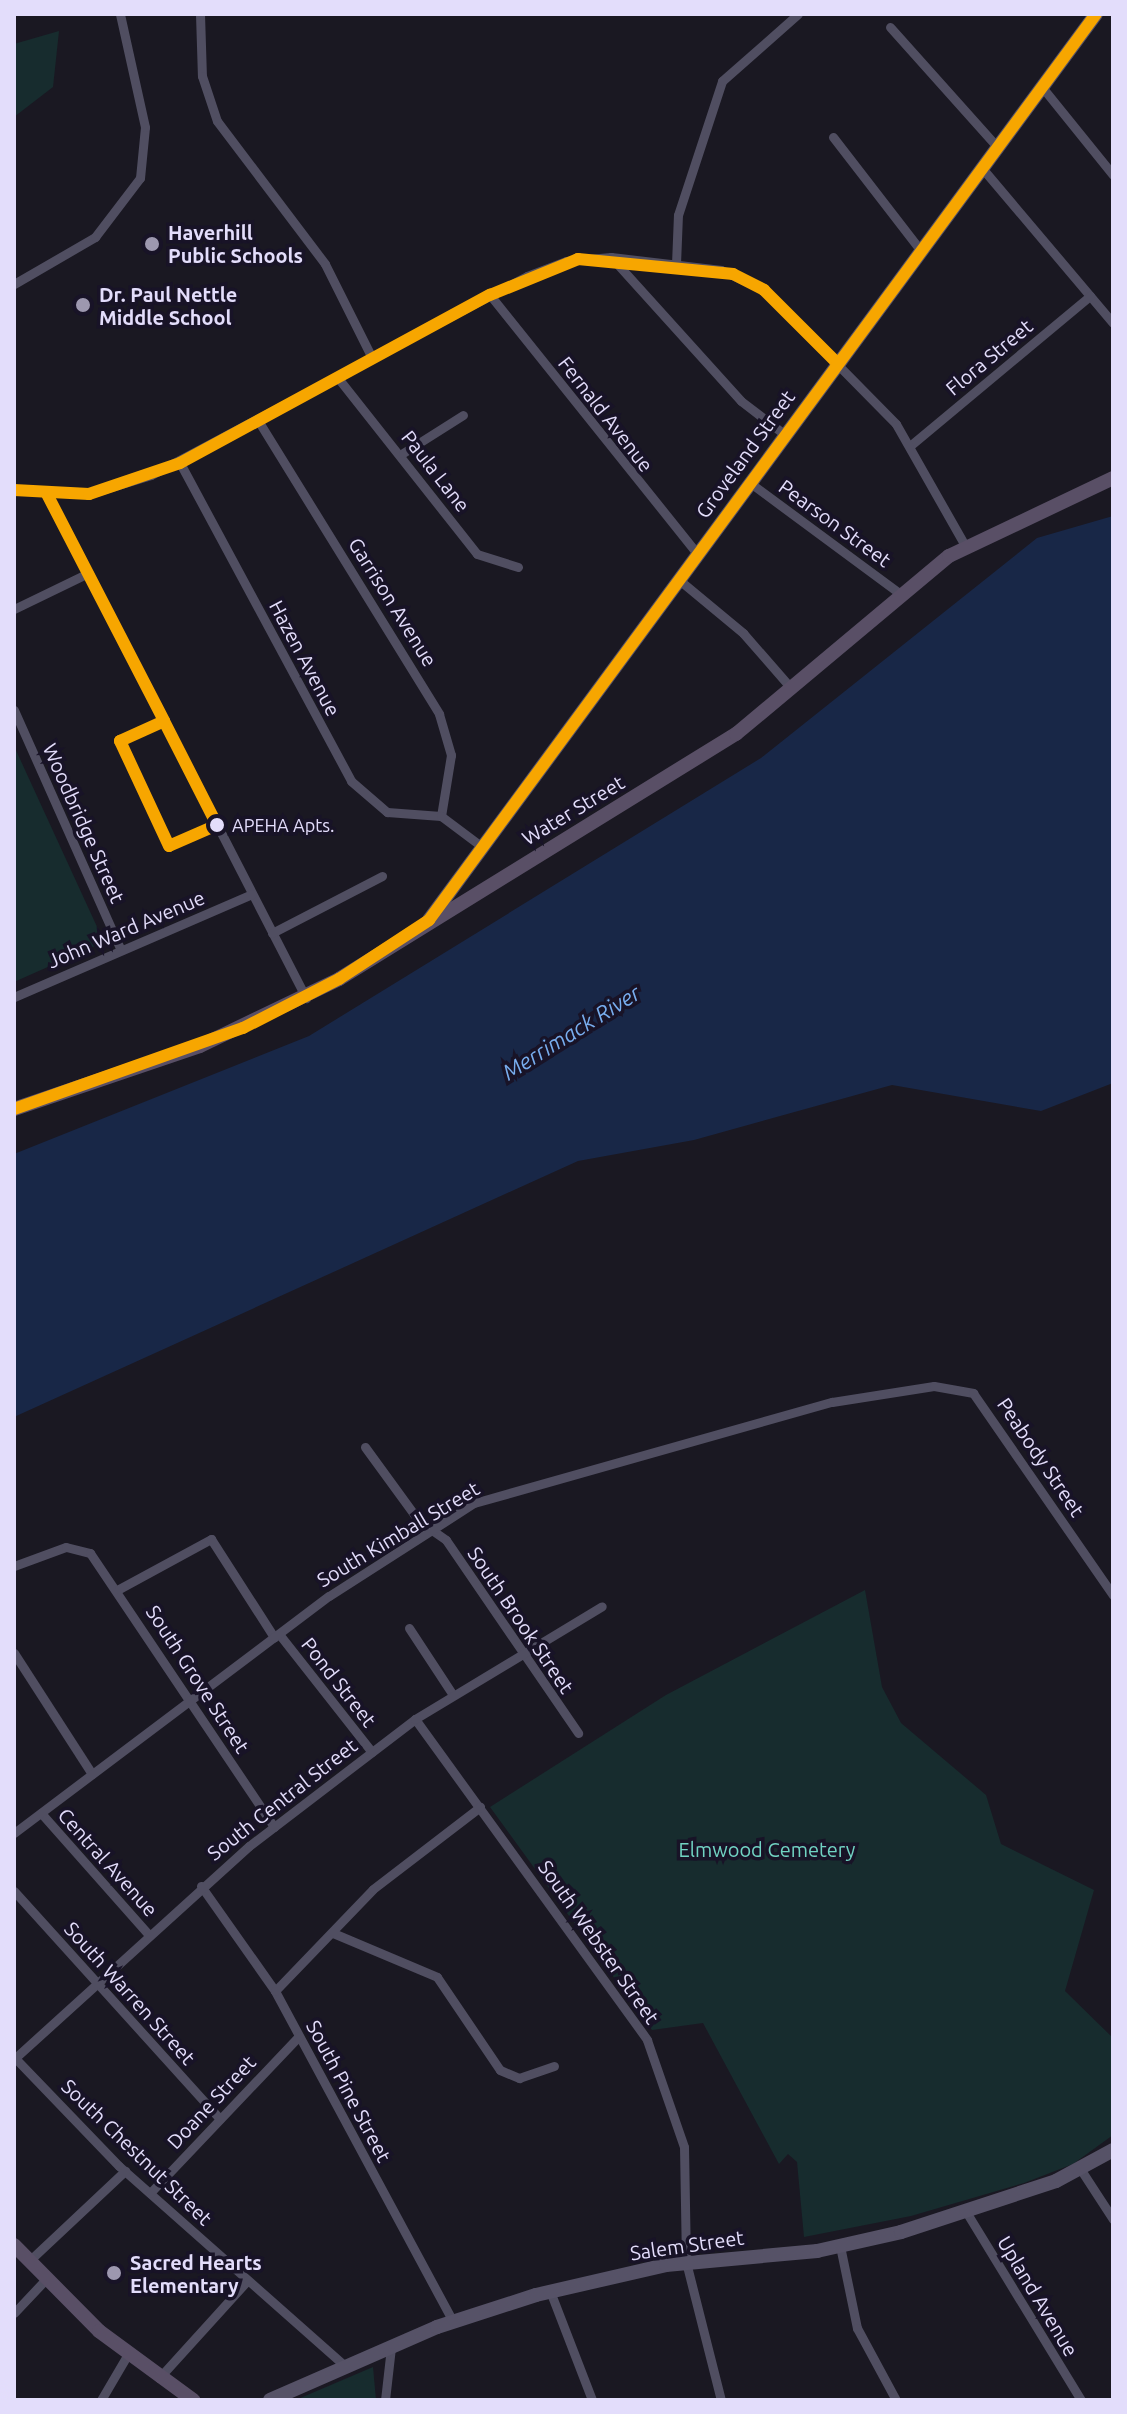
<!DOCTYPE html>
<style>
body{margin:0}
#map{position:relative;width:1127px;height:2414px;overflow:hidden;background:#1a1822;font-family:Ubuntu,sans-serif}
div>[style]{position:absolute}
.green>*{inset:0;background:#172c2e}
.water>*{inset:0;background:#182747}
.street>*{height:9px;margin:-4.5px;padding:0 4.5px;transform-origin:4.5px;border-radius:4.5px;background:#504e61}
.secondary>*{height:14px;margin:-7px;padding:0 7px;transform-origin:7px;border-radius:7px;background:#565267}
.primary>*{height:14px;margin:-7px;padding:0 7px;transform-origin:7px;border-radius:7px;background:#594f66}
.bus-1>*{height:12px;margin:-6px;padding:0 6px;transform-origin:6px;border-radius:6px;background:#f7a600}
.dots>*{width:22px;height:22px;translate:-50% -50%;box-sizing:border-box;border:4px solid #181327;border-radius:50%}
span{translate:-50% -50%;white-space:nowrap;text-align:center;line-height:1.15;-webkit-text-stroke:7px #181327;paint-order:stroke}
.bus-label{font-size:18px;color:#e3ddfb}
.left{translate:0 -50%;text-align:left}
.poi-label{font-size:20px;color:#e3ddfb;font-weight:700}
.street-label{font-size:20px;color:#e3ddfb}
.park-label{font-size:20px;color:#71d3c3}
.water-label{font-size:22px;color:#78adee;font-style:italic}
.frame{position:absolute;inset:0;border:16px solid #e3ddfb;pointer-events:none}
</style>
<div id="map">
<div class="green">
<div style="clip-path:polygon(59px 31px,53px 87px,14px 117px,14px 44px)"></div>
<div style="clip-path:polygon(14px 746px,104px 942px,14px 982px)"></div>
<div style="clip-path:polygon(865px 1590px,882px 1687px,901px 1723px,986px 1795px,1001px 1844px,1094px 1890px,1065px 1991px,1113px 2038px,1113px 2135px,1073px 2164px,1024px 2183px,911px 2216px,804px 2237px,797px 2162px,788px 2154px,779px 2164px,703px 2023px,652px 2030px,490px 1807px,666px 1695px)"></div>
<div style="clip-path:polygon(373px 2367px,376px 2400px,297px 2400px,298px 2399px)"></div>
</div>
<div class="water">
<div style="clip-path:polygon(1113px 516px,1113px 1083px,1041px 1111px,892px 1085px,694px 1140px,578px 1161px,14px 1417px,14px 1154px,309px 1036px,761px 758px,1037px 538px)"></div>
</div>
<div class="street">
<div style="left:200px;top:14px;width:62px;rotate:88.2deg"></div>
<div style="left:202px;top:76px;width:47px;rotate:71.6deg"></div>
<div style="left:217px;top:121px;width:179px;rotate:52.9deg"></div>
<div style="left:325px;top:264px;width:105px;rotate:63.4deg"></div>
<div style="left:890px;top:27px;width:162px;rotate:48.2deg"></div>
<div style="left:1042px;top:87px;width:113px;rotate:51.1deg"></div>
<div style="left:833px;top:137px;width:144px;rotate:52.3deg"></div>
<div style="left:982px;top:168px;width:203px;rotate:49.8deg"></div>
<div style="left:611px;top:257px;width:194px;rotate:47.9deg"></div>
<div style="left:741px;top:401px;width:54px;rotate:37.5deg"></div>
<div style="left:676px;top:264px;width:49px;rotate:-87.7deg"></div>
<div style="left:678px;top:215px;width:141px;rotate:-71.8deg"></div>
<div style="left:722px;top:81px;width:101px;rotate:-41.4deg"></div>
<div style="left:14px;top:284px;width:94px;rotate:-30.1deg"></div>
<div style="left:95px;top:237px;width:74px;rotate:-52.7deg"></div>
<div style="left:140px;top:178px;width:51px;rotate:-84.4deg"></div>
<div style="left:145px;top:127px;width:116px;rotate:-102.5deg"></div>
<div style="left:490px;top:295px;width:331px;rotate:51.3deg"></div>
<div style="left:338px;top:378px;width:224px;rotate:51.7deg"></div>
<div style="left:477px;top:554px;width:43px;rotate:17.6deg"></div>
<div style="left:259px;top:422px;width:343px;rotate:58.3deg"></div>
<div style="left:439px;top:714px;width:43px;rotate:73.7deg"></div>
<div style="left:451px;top:755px;width:62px;rotate:99.3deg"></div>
<div style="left:911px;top:445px;width:233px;rotate:-39.8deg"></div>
<div style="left:403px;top:453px;width:71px;rotate:-32.3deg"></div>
<div style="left:180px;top:463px;width:361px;rotate:61.7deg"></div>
<div style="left:351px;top:781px;width:48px;rotate:40.7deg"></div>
<div style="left:387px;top:812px;width:54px;rotate:4.2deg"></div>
<div style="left:441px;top:816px;width:50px;rotate:36.9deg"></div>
<div style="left:749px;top:482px;width:187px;rotate:36.5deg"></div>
<div style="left:14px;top:490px;width:75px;rotate:3.1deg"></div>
<div style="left:89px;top:494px;width:65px;rotate:-17deg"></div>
<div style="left:151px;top:475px;width:425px;rotate:-27.9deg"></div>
<div style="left:527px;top:276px;width:42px;rotate:-21deg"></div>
<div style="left:566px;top:261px;width:45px;rotate:-5.1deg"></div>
<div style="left:611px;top:257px;width:111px;rotate:6.7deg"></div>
<div style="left:721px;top:270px;width:47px;rotate:24.9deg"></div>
<div style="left:764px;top:290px;width:188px;rotate:45.4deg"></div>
<div style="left:896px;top:424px;width:142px;rotate:60.4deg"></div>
<div style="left:47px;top:494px;width:567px;rotate:62.8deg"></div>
<div style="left:678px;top:579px;width:85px;rotate:39.7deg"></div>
<div style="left:743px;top:633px;width:73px;rotate:48.9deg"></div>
<div style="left:14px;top:609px;width:82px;rotate:-25.9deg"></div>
<div style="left:14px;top:710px;width:263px;rotate:66deg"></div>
<div style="left:272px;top:933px;width:124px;rotate:-27.4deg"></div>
<div style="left:14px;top:997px;width:259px;rotate:-23.4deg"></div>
<div style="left:365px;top:1447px;width:92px;rotate:53.9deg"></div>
<div style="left:419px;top:1521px;width:33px;rotate:35deg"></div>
<div style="left:446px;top:1540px;width:234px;rotate:55.6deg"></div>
<div style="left:14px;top:1566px;width:55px;rotate:-20.1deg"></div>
<div style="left:66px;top:1547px;width:25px;rotate:14deg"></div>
<div style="left:90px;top:1553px;width:330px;rotate:56.1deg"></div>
<div style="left:119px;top:1589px;width:105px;rotate:-28.5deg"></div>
<div style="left:211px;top:1539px;width:117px;rotate:57.3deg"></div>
<div style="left:409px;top:1628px;width:80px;rotate:56.7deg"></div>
<div style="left:279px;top:1634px;width:150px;rotate:51.8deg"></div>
<div style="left:14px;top:1653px;width:144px;rotate:57.2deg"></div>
<div style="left:415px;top:1719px;width:396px;rotate:54.1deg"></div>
<div style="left:647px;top:2040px;width:113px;rotate:70.9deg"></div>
<div style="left:684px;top:2147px;width:115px;rotate:89deg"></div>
<div style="left:686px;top:2262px;width:142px;rotate:75.8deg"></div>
<div style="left:41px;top:1813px;width:162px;rotate:48.5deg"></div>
<div style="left:14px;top:1833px;width:394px;rotate:-37deg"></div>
<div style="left:329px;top:1596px;width:172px;rotate:-32.7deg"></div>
<div style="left:474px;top:1503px;width:372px;rotate:-15.8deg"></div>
<div style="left:832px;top:1402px;width:103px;rotate:-8.9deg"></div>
<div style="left:934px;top:1386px;width:40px;rotate:10deg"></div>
<div style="left:973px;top:1393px;width:246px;rotate:55.3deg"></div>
<div style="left:201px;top:1886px;width:128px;rotate:54.8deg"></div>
<div style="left:275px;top:1991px;width:375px;rotate:61.7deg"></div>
<div style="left:14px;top:1891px;width:307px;rotate:47.9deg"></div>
<div style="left:333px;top:1933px;width:113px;rotate:22.9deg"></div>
<div style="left:437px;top:1977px;width:112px;rotate:55.9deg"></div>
<div style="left:500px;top:2070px;width:21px;rotate:23deg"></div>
<div style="left:519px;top:2078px;width:37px;rotate:-19deg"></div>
<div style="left:275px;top:1991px;width:141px;rotate:-46.1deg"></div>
<div style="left:373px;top:1889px;width:135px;rotate:-37.5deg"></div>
<div style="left:15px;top:2058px;width:150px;rotate:46.1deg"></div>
<div style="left:119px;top:2166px;width:302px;rotate:41.5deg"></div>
<div style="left:14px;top:2059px;width:317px;rotate:-42.2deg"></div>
<div style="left:249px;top:1846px;width:209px;rotate:-37.4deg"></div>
<div style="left:415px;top:1719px;width:218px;rotate:-31.1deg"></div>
<div style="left:1081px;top:2170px;width:59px;rotate:56.9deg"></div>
<div style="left:150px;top:2193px;width:216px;rotate:-46.5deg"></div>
<div style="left:965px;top:2210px;width:223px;rotate:58.6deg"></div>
<div style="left:840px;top:2246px;width:84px;rotate:78.3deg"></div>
<div style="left:857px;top:2328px;width:82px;rotate:61.6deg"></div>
<div style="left:29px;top:2261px;width:132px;rotate:-43.2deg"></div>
<div style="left:550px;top:2291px;width:117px;rotate:68.9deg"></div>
<div style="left:14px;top:2313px;width:47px;rotate:-46.7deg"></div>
<div style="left:159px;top:2378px;width:132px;rotate:-47.8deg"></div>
<div style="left:101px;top:2400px;width:53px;rotate:-59.6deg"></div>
<div style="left:385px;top:2400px;width:53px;rotate:-83.5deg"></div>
</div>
<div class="secondary">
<div style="left:429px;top:920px;width:1125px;rotate:-53.64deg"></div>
<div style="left:270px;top:2400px;width:182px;rotate:-23.6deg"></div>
<div style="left:437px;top:2327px;width:104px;rotate:-17.9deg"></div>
<div style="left:536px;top:2295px;width:133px;rotate:-13deg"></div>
<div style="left:666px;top:2265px;width:152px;rotate:-5.3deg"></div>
<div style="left:817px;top:2251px;width:86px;rotate:-12.7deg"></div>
<div style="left:901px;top:2232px;width:163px;rotate:-18.2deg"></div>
<div style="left:1056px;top:2181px;width:65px;rotate:-28.5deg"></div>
</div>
<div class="primary">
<div style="left:14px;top:1109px;width:196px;rotate:-18.7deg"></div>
<div style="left:200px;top:1046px;width:154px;rotate:-25.7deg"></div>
<div style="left:339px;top:979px;width:467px;rotate:-31.7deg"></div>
<div style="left:736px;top:734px;width:278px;rotate:-39.9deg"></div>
<div style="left:949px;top:556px;width:182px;rotate:-25.4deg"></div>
<div style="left:14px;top:2245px;width:121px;rotate:45.3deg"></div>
<div style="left:99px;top:2331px;width:117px;rotate:36.3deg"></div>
</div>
<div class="bus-1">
<div style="left:14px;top:490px;width:75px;rotate:3.1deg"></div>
<div style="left:89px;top:494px;width:96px;rotate:-18.8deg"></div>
<div style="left:180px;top:463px;width:353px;rotate:-28.5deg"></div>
<div style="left:490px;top:295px;width:95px;rotate:-22.2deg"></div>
<div style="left:578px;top:259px;width:156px;rotate:5.5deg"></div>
<div style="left:733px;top:274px;width:35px;rotate:27deg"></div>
<div style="left:764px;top:290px;width:103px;rotate:45deg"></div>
<div style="left:47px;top:494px;width:255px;rotate:62.7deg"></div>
<div style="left:164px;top:721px;width:117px;rotate:63deg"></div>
<div style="left:217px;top:825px;width:52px;rotate:156.4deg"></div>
<div style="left:169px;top:846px;width:116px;rotate:-115deg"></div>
<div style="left:120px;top:741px;width:48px;rotate:-24.4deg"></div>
<div style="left:14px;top:1109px;width:243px;rotate:-19.5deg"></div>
<div style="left:243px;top:1028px;width:108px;rotate:-27deg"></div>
<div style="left:339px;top:979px;width:108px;rotate:-33.2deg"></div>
<div style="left:429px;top:920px;width:1125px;rotate:-53.64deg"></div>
</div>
<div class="dots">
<div style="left:152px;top:244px;background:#9d98af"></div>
<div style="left:83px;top:305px;background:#9d98af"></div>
<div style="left:217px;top:825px;background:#e3ddfb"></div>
<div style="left:114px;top:2273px;background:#9d98af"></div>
</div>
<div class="bus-label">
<span class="left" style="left:232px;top:825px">APEHA Apts.</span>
</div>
<div class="poi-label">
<span class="left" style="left:168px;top:244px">Haverhill<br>Public Schools</span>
<span class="left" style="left:99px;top:306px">Dr. Paul Nettle<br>Middle School</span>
<span class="left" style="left:130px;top:2274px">Sacred Hearts<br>Elementary</span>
</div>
<div class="street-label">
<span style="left:989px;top:357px;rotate:-40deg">Flora Street</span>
<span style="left:606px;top:414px;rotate:52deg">Fernald Avenue</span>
<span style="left:745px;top:454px;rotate:-54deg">Groveland Street</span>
<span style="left:436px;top:471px;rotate:52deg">Paula Lane</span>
<span style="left:835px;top:523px;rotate:36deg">Pearson Street</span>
<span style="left:393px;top:602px;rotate:58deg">Garrison Avenue</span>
<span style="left:305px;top:658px;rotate:62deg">Hazen Avenue</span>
<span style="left:573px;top:810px;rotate:-31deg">Water Street</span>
<span style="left:84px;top:823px;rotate:66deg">Woodbridge Street</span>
<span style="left:126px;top:929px;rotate:-23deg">John Ward Avenue</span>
<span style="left:1041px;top:1457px;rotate:56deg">Peabody Street</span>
<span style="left:398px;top:1534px;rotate:-31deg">South Kimball Street</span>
<span style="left:521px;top:1620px;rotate:56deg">South Brook Street</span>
<span style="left:198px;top:1679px;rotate:57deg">South Grove Street</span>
<span style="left:339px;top:1682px;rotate:52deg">Pond Street</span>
<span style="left:282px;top:1799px;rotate:-38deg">South Central Street</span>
<span style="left:108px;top:1862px;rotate:48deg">Central Avenue</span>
<span style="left:599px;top:1942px;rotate:55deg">South Webster Street</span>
<span style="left:130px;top:1993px;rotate:48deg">South Warren Street</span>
<span style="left:349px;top:2091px;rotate:62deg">South Pine Street</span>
<span style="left:211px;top:2102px;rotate:-47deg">Doane Street</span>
<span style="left:137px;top:2152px;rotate:44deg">South Chestnut Street</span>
<span style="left:687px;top:2245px;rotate:-8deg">Salem Street</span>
<span style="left:1038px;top:2296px;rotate:59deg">Upland Avenue</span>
</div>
<div class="park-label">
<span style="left:767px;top:1849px">Elmwood Cemetery</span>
</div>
<div class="water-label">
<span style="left:571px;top:1032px;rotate:-32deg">Merrimack River</span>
</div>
<div class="frame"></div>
</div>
